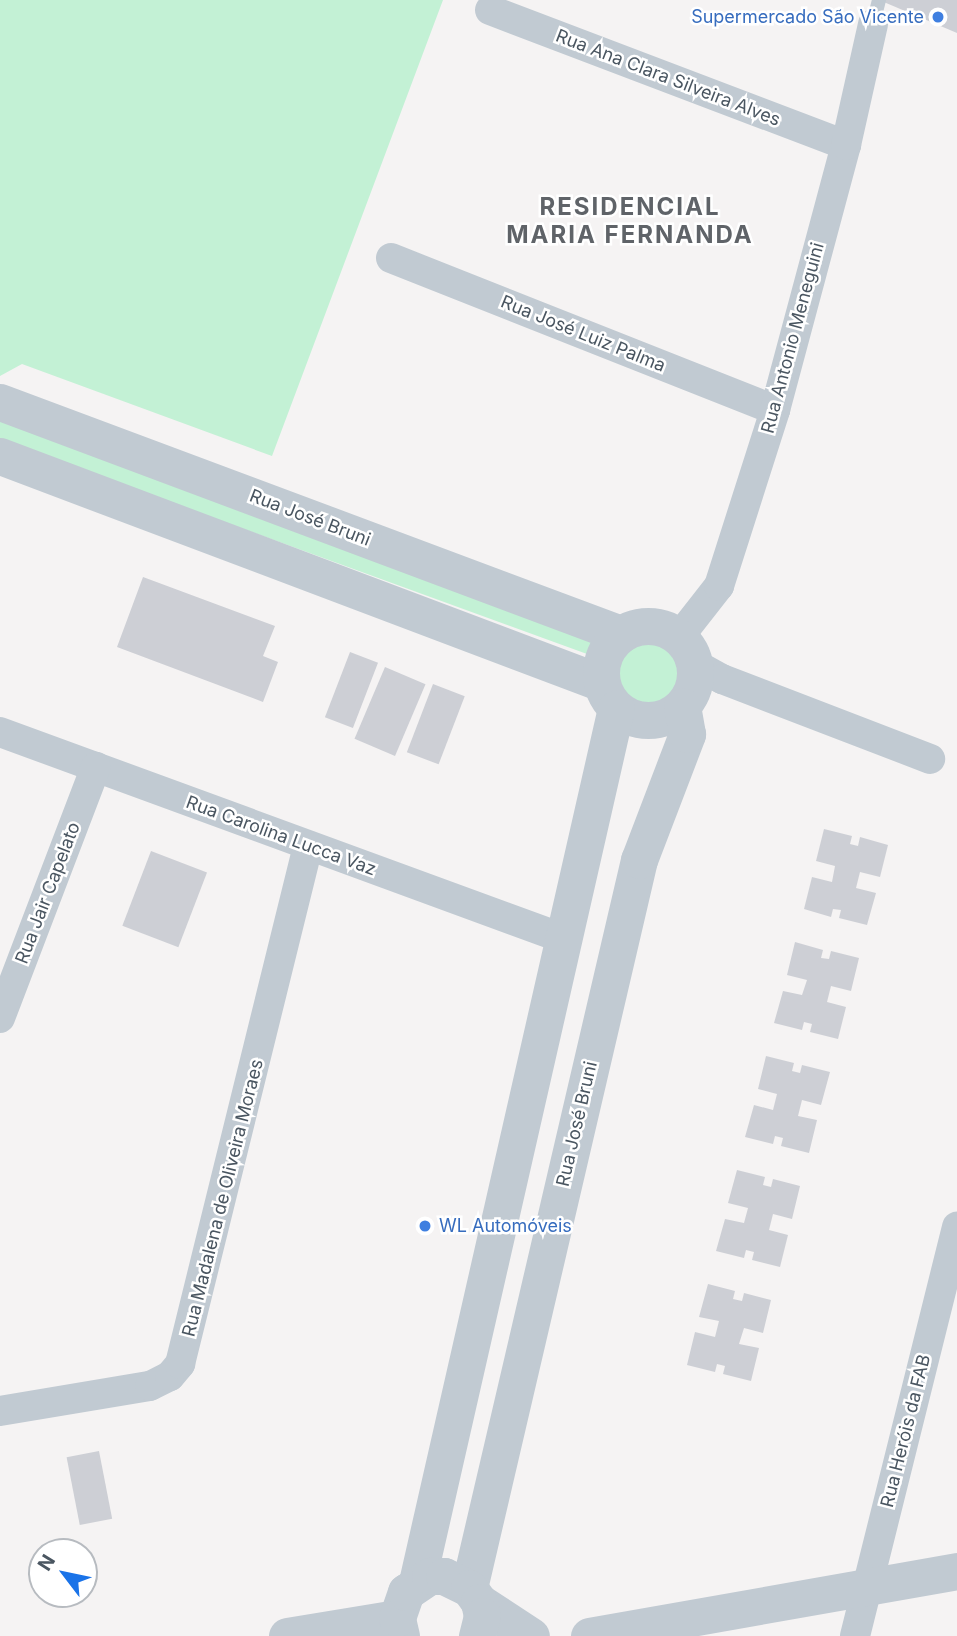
<!DOCTYPE html>
<meta charset="utf-8">
<style>
body{margin:0}
#map{position:relative;width:957px;height:1636px;overflow:hidden;background:#f5f3f3;font-family:Inter,sans-serif}
div>[style]{position:absolute}
.green>*{inset:0;background:#c3f1d5;transform-origin:0 0}
.round{border-radius:50%}
.building>*{inset:0;background:#cdcfd5;transform-origin:0 0}
.service>*{height:14px;margin:-7px;padding:0 7px;transform-origin:7px;border-radius:7px;background:#c1cad2}
.minor>*{height:30px;margin:-15px;padding:0 15px;transform-origin:15px;border-radius:15px;background:#c1cad2}
.tertiary>*{height:37px;margin:-18.5px;padding:0 18.5px;transform-origin:18.5px;border-radius:18.5px;background:#c1cad2}
.tertiary>.ring{margin:-18.5px;padding:0;box-sizing:content-box;background:none;border:37px solid #c1cad2;border-radius:50%}
.dots>*{width:19px;height:19px;translate:-50% -50%;box-sizing:border-box;border:4px solid #fff;border-radius:50%}
span{translate:-50% -50%;white-space:nowrap;text-align:center;line-height:1.15;-webkit-text-stroke:5px #fff;paint-order:stroke}
.shop-label{font-size:18px;color:#366cbe}
.right{translate:-100% -50%;text-align:right}
.left{translate:0 -50%;text-align:left}
.street-label{font-size:18px;color:#4a5661}
.district-label{font-size:24px;color:#5f6368;font-weight:700;letter-spacing:2px}
.north{position:absolute;left:28px;top:1538px;width:70px;height:70px;box-sizing:border-box;background:#fff;border:2px solid #b7bbc0;border-radius:50%;rotate:302deg;font-size:19px;font-weight:700;line-height:28px;text-align:center;color:#4a5661}
.north::after{content:'';display:block;margin:auto;width:24px;height:32px;background:#1a73e8;clip-path:polygon(50% 0,100% 100%,50% 72%,0 100%)}
</style>
<div id="map">
<div class="green">
<div style="clip-path:polygon(0 0,443px 0,272px 456px,22px 364px,0 376px)"></div>
<div style="left:0;top:418px;width:644px;height:21px;rotate:20deg"></div>
<div class="round" style="left:615px;top:639px;width:68px;height:68px"></div>
</div>
<div class="building">
<div style="clip-path:polygon(879px 0,957px 0,957px 33px)"></div>
<div style="clip-path:polygon(143px 577px,275px 626px,263px 656px,278px 662px,263px 702px,117px 647px)"></div>
<div style="left:350px;top:652px;width:30px;height:70px;rotate:21deg"></div>
<div style="left:385px;top:667px;width:44px;height:78px;rotate:23deg"></div>
<div style="left:433px;top:684px;width:34px;height:73px;rotate:21deg"></div>
<div style="clip-path:polygon(824px 829px,852px 836px,850px 844px,858px 846px,860px 837px,888px 845px,880px 877px,860px 872px,856px 888px,876px 893px,867px 925px,839px 918px,841px 910px,833px 909px,831px 917px,804px 909px,812px 877px,832px 882px,835px 866px,816px 861px)"></div>
<div style="left:151px;top:851px;width:60px;height:80px;rotate:21deg"></div>
<div style="clip-path:polygon(795px 942px,823px 950px,821px 958px,829px 959px,831px 951px,859px 958px,851px 991px,831px 986px,827px 1002px,846px 1007px,838px 1039px,810px 1032px,812px 1024px,804px 1022px,802px 1030px,774px 1023px,783px 991px,802px 995px,807px 980px,787px 975px)"></div>
<div style="clip-path:polygon(766px 1056px,794px 1063px,792px 1071px,800px 1073px,802px 1065px,830px 1072px,821px 1105px,802px 1100px,798px 1116px,817px 1120px,809px 1153px,781px 1146px,783px 1138px,775px 1136px,773px 1144px,745px 1137px,754px 1105px,773px 1110px,777px 1094px,758px 1089px)"></div>
<div style="clip-path:polygon(737px 1170px,765px 1177px,763px 1185px,771px 1187px,773px 1179px,800px 1186px,792px 1219px,773px 1214px,769px 1230px,788px 1235px,780px 1267px,752px 1260px,754px 1252px,746px 1250px,744px 1258px,716px 1251px,725px 1219px,744px 1223px,748px 1208px,728px 1203px)"></div>
<div style="clip-path:polygon(708px 1284px,735px 1291px,733px 1299px,742px 1301px,744px 1293px,771px 1300px,763px 1333px,744px 1328px,739px 1344px,759px 1348px,751px 1381px,723px 1374px,725px 1366px,717px 1364px,715px 1372px,687px 1365px,695px 1332px,715px 1337px,719px 1321px,699px 1317px)"></div>
<div style="left:99px;top:1451px;width:69px;height:33px;rotate:79deg"></div>
</div>
<div class="service">
<div style="left:873px;top:24px;width:25px;rotate:-76deg"></div>
</div>
<div class="minor">
<div style="left:490px;top:10px;width:381px;rotate:20.8deg"></div>
<div style="left:391px;top:258px;width:413px;rotate:21.6deg"></div>
<div style="left:679px;top:637px;width:65px;rotate:-51.9deg"></div>
<div style="left:719px;top:586px;width:185px;rotate:-72.3deg"></div>
<div style="left:775px;top:410px;width:274px;rotate:-75deg"></div>
<div style="left:846px;top:145px;width:124px;rotate:-77.4deg"></div>
<div style="left:695px;top:664px;width:31px;rotate:29deg"></div>
<div style="left:722px;top:679px;width:223px;rotate:21deg"></div>
<div style="left:0;top:732px;width:599px;rotate:20.13deg"></div>
<div style="left:0;top:1018px;width:269px;rotate:-69.1deg"></div>
<div style="left:0;top:1411px;width:152px;rotate:-9.5deg"></div>
<div style="left:150px;top:1386px;width:22px;rotate:-27deg"></div>
<div style="left:170px;top:1376px;width:16px;rotate:-50deg"></div>
<div style="left:180px;top:1364px;width:534px;rotate:-76.12deg"></div>
<div style="left:855px;top:1636px;width:422px;rotate:-76deg"></div>
</div>
<div class="tertiary">
<div style="left:0;top:402px;width:663px;rotate:20.49deg"></div>
<div style="left:0;top:456px;width:643px;rotate:20.66deg"></div>
<div class="ring" style="left:601px;top:626px;width:57px;height:57px"></div>
<div style="left:417px;top:1582px;width:896px;rotate:-77.17deg"></div>
<div style="left:469px;top:1588px;width:748px;rotate:-76.86deg"></div>
<div style="left:639px;top:860px;width:135px;rotate:-69.1deg"></div>
<div style="left:687px;top:734px;width:28px;rotate:-100deg"></div>
<div style="left:479px;top:1602px;width:62px;rotate:33.2deg"></div>
<div style="left:287px;top:1636px;width:111px;rotate:-9.3deg"></div>
<div style="left:401px;top:1636px;width:18px;rotate:-103deg"></div>
<div style="left:397px;top:1618px;width:28px;rotate:-71deg"></div>
<div style="left:406px;top:1592px;width:29px;rotate:-34deg"></div>
<div style="left:430px;top:1576px;width:14px"></div>
<div style="left:444px;top:1576px;width:28px;rotate:26deg"></div>
<div style="left:469px;top:1588px;width:17px;rotate:54deg"></div>
<div style="left:479px;top:1602px;width:14px;rotate:78deg"></div>
<div style="left:482px;top:1616px;width:21px;rotate:104deg"></div>
<div style="left:589px;top:1636px;width:374px;rotate:-10deg"></div>
</div>
<div class="dots">
<div style="left:938px;top:17px;background:#3f7fe0"></div>
<div style="left:425px;top:1226px;background:#3f7fe0"></div>
</div>
<div class="shop-label">
<span class="right" style="left:924px;top:17px">Supermercado São Vicente</span>
<span class="left" style="left:439px;top:1226px">WL Automóveis</span>
</div>
<div class="street-label">
<span style="left:668px;top:78px;rotate:21deg">Rua Ana Clara Silveira Alves</span>
<span style="left:583px;top:334px;rotate:22deg">Rua José Luiz Palma</span>
<span style="left:793px;top:338px;rotate:-75deg">Rua Antonio Meneguini</span>
<span style="left:310px;top:518px;rotate:21deg">Rua José Bruni</span>
<span style="left:281px;top:836px;rotate:20deg">Rua Carolina Lucca Vaz</span>
<span style="left:48px;top:893px;rotate:-69deg">Rua Jair Capelato</span>
<span style="left:577px;top:1124px;rotate:-77deg">Rua José Bruni</span>
<span style="left:223px;top:1198px;rotate:-76deg">Rua Madalena de Oliveira Moraes</span>
<span style="left:906px;top:1431px;rotate:-76deg">Rua Heróis da FAB</span>
</div>
<div class="district-label">
<span style="left:630px;top:221px">RESIDENCIAL<br>MARIA FERNANDA</span>
</div>
<div class="north">N</div>
</div>
